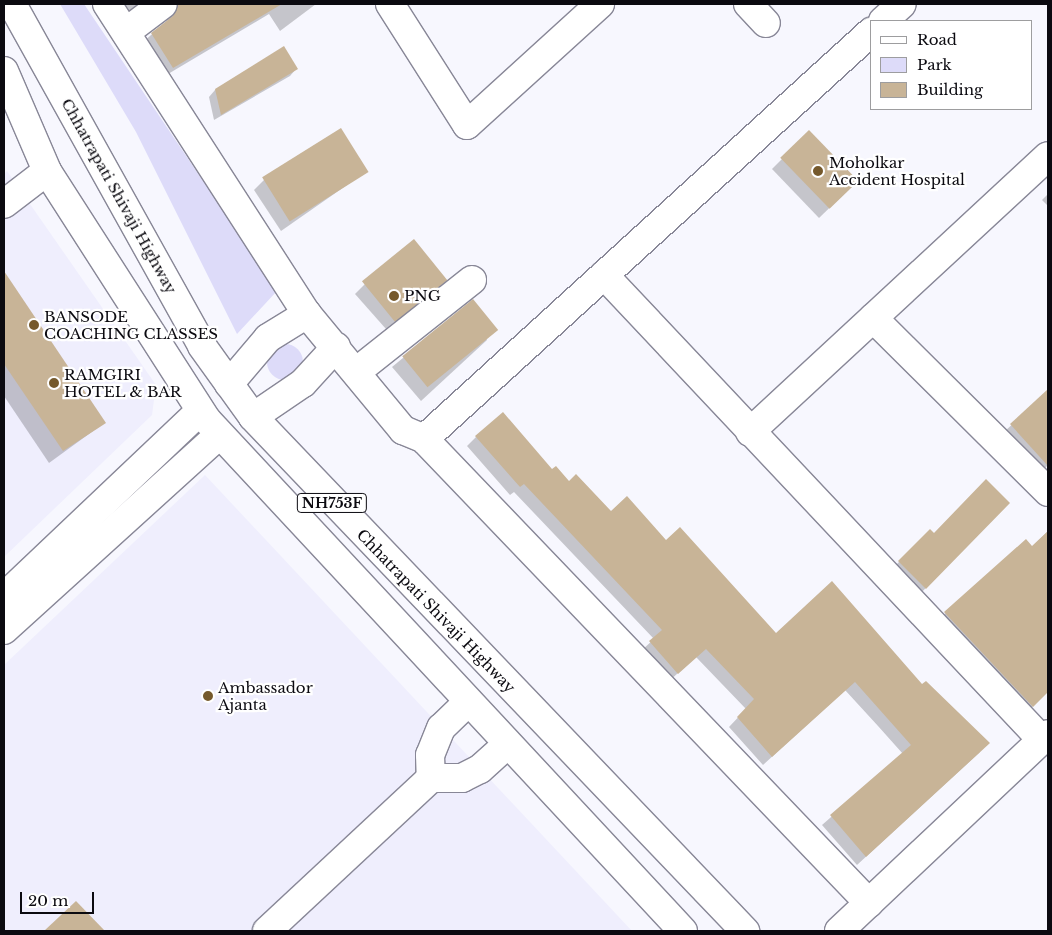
<!DOCTYPE html>
<style>
body{margin:0}
#map{position:relative;width:1052px;height:935px;overflow:hidden;background:#f7f7fe;font-family:"Libre Baskerville",serif}
div>[style]{position:absolute}
.built>*{inset:0;background:#efeefd}
.green>*{inset:0;background:#dddbf9}
.round{border-radius:50%}
.shadow>*{inset:0;background:#0003}
.building>*{inset:0;background:#c8b497;transform-origin:0 0}
.roads{filter:drop-shadow(1px 0 #888797) drop-shadow(-1px 0 #888797) drop-shadow(0 1px #888797) drop-shadow(0 -1px #888797)}
.minor>*{height:28px;margin:-14px;padding:0 14px;transform-origin:14px;border-radius:14px;background:#fff}
.highway>*{height:28px;margin:-14px;padding:0 14px;transform-origin:14px;border-radius:14px;background:#fff}
.dots>*{width:14px;height:14px;translate:-50% -50%;box-sizing:border-box;border:2px solid #fff;border-radius:50%}
span{translate:-50% -50%;white-space:nowrap;text-align:center;line-height:1.15;-webkit-text-stroke:4.5px #fff;paint-order:stroke}
.shield-label span{padding:1px 4px;background:#fff;border:1px solid;border-radius:4px;-webkit-text-stroke-width:0}
.shield-label{font-size:14px;color:#0b0a10;font-weight:700}
.poi-label{font-size:15px;color:#0b0a10}
.left{translate:0 -50%;text-align:left}
.street-label{font-size:15px;color:#0b0a10}
.frame{position:absolute;inset:0;border:5px solid #0b0a10;pointer-events:none}
.legend{position:absolute;left:870px;top:20px;width:162px;height:90px;box-sizing:border-box;background:#fff;border:1px solid #9d9d9f;margin:0;padding:6px 9px;list-style:none;font-size:15px;color:#0b0a10}
.legend li{display:flex;align-items:center;gap:10px;height:25px}
.legend b{width:25px;border:1px solid #9d9d9f}
.scale{position:absolute;left:20px;top:892px;width:74px;height:22px;box-sizing:border-box;border:2px solid #0b0a10;border-top:0;padding-left:6px;font-size:15px;line-height:18px;white-space:nowrap;color:#0b0a10;-webkit-text-stroke:4px #fff;paint-order:stroke}
</style>
<div id="map">
<div class="built">
<div style="clip-path:polygon(7px 171px,156px 385px,152px 415px,4px 557px,4px 174px)"></div>
<div style="clip-path:polygon(205px 475px,632px 931px,4px 931px,4px 665px)"></div>
</div>
<div class="green">
<div style="clip-path:polygon(60px 4px,84px 4px,277px 291px,237px 334px,136px 132px)"></div>
<div class="round" style="left:267px;top:344px;width:36px;height:36px"></div>
</div>
<div class="shadow">
<div style="clip-path:polygon(124px 4px,140px 4px,130px 11px)"></div>
<div style="clip-path:polygon(165px 4px,316px 4px,280px 31px,269px 14px,163px 77px,142px 43px,168px 20px)"></div>
<div style="clip-path:polygon(296px 69px,290px 76px,214px 120px,209px 97px,215px 90px)"></div>
<div style="clip-path:polygon(809px 132px,847px 191px,819px 218px,772px 169px)"></div>
<div style="clip-path:polygon(367px 171px,281px 231px,254px 190px,264px 180px)"></div>
<div style="clip-path:polygon(1048px 194px,1048px 206px,1042px 200px)"></div>
<div style="clip-path:polygon(4px 274px,104px 423px,49px 463px,4px 396px)"></div>
<div style="clip-path:polygon(445px 280px,386px 329px,355px 294px,365px 284px)"></div>
<div style="clip-path:polygon(472px 301px,487px 340px,421px 401px,392px 367px)"></div>
<div style="clip-path:polygon(1048px 391px,1048px 465px,1041px 472px,1004px 432px)"></div>
<div style="clip-path:polygon(476px 437px,552px 471px,611px 512px,666px 541px,776px 635px,980px 752px,857px 865px,822px 825px,903px 754px,878px 726px,845px 690px,763px 765px,729px 727px,746px 709px,696px 657px,668px 682px,641px 651px,654px 639px,514px 492px,510px 495px,467px 446px)"></div>
<div style="clip-path:polygon(1008px 503px,919px 595px,892px 569px,930px 531px,934px 535px)"></div>
<div style="clip-path:polygon(1048px 531px,1048px 593px,1028px 611px,1048px 632px,1048px 691px,1025px 714px,938px 620px,1026px 540px,1032px 547px)"></div>
<div style="clip-path:polygon(76px 903px,103px 931px,46px 931px)"></div>
</div>
<div class="building">
<div style="clip-path:polygon(178px 4px,282px 4px,173px 68px,151px 33px,173px 16px)"></div>
<div style="clip-path:polygon(284px 46px,298px 69px,221px 115px,215px 89px)"></div>
<div style="left:341px;top:128px;width:52px;height:93px;rotate:58deg"></div>
<div style="left:809px;top:130px;width:71px;height:40px;rotate:46deg"></div>
<div style="left:414px;top:239px;width:53px;height:67px;rotate:51deg"></div>
<div style="clip-path:polygon(4px 271px,106px 423px,63px 451px,4px 364px)"></div>
<div style="left:473px;top:299px;width:40px;height:91px;rotate:51deg"></div>
<div style="clip-path:polygon(1048px 389px,1048px 466px,1010px 424px)"></div>
<div style="clip-path:polygon(503px 412px,552px 469px,556px 466px,569px 481px,576px 474px,611px 511px,627px 496px,666px 540px,680px 527px,776px 633px,832px 581px,922px 684px,926px 681px,990px 743px,866px 857px,830px 815px,911px 745px,855px 682px,772px 757px,737px 717px,754px 699px,706px 649px,678px 674px,649px 641px,662px 630px,524px 484px,520px 487px,475px 436px)"></div>
<div style="clip-path:polygon(986px 479px,1010px 503px,926px 589px,898px 561px,930px 529px,934px 533px)"></div>
<div style="clip-path:polygon(1048px 531px,1048px 692px,1033px 707px,944px 612px,1026px 539px,1032px 546px)"></div>
<div style="clip-path:polygon(76px 901px,105px 931px,44px 931px)"></div>
</div>
<div class="roads">
<div class="minor">
<div style="left:107px;top:4px;width:369px;rotate:57.2deg"></div>
<div style="left:307px;top:314px;width:151px;rotate:50.4deg"></div>
<div style="left:403px;top:430px;width:23px;rotate:23deg"></div>
<div style="left:424px;top:439px;width:643px;rotate:46.2deg"></div>
<div style="left:390px;top:4px;width:143px;rotate:57.5deg"></div>
<div style="left:467px;top:125px;width:180px;rotate:-42.3deg"></div>
<div style="left:748px;top:4px;width:26px;rotate:47deg"></div>
<div style="left:883px;top:21px;width:25px;rotate:-42deg"></div>
<div style="left:126px;top:32px;width:46px;rotate:-37.1deg"></div>
<div style="left:4px;top:204px;width:54px;rotate:-37.5deg"></div>
<div style="left:604px;top:275px;width:639px;rotate:46.71deg"></div>
<div style="left:873px;top:318px;width:247px;rotate:44.8deg"></div>
<div style="left:356px;top:372px;width:148px;rotate:-38.4deg"></div>
<div style="left:229px;top:384px;width:60px;rotate:-49.7deg"></div>
<div style="left:268px;top:338px;width:46px;rotate:-31.6deg"></div>
<div style="left:253px;top:417px;width:60px;rotate:-34.2deg"></div>
<div style="left:303px;top:383px;width:49px;rotate:-47.5deg"></div>
<div style="left:750px;top:432px;width:406px;rotate:-42.8deg"></div>
<div style="left:424px;top:439px;width:605px;rotate:-42.32deg"></div>
<div style="left:4px;top:597px;width:270px;rotate:-43.5deg"></div>
<div style="left:4px;top:630px;width:290px;rotate:-42.2deg"></div>
<div style="left:468px;top:702px;width:37px;rotate:136deg"></div>
<div style="left:441px;top:728px;width:29px;rotate:112deg"></div>
<div style="left:430px;top:755px;width:23px;rotate:88deg"></div>
<div style="left:431px;top:778px;width:31px"></div>
<div style="left:462px;top:778px;width:20px;rotate:-27deg"></div>
<div style="left:480px;top:769px;width:36px;rotate:-42deg"></div>
<div style="left:267px;top:931px;width:224px;rotate:-43deg"></div>
<div style="left:839px;top:931px;width:287px;rotate:-43.3deg"></div>
</div>
<div class="highway">
<div style="left:12px;top:4px;width:391px;rotate:60.9deg"></div>
<div style="left:202px;top:346px;width:87px;rotate:54.3deg"></div>
<div style="left:253px;top:417px;width:712px;rotate:46.25deg"></div>
<div style="left:4px;top:71px;width:109px;rotate:66.7deg"></div>
<div style="left:47px;top:171px;width:295px;rotate:57.3deg"></div>
<div style="left:206px;top:419px;width:700px;rotate:47.03deg"></div>
</div>
</div>
<div class="dots">
<div style="left:818px;top:171px;background:#75592c"></div>
<div style="left:394px;top:296px;background:#75592c"></div>
<div style="left:34px;top:325px;background:#75592c"></div>
<div style="left:54px;top:383px;background:#75592c"></div>
<div style="left:208px;top:696px;background:#75592c"></div>
</div>
<div class="shield-label">
<span style="left:332px;top:503px">NH753F</span>
</div>
<div class="poi-label">
<span class="left" style="left:829px;top:171px">Moholkar<br>Accident Hospital</span>
<span class="left" style="left:404px;top:296px">PNG</span>
<span class="left" style="left:44px;top:325px">BANSODE<br>COACHING CLASSES</span>
<span class="left" style="left:64px;top:383px">RAMGIRI<br>HOTEL &amp; BAR</span>
<span class="left" style="left:218px;top:696px">Ambassador<br>Ajanta</span>
</div>
<div class="street-label">
<span style="left:119px;top:196px;rotate:61deg">Chhatrapati Shivaji Highway</span>
<span style="left:436px;top:611px;rotate:46deg">Chhatrapati Shivaji Highway</span>
</div>
<div class="frame"></div>
<ul class="legend">
<li><b style="height:6px;background:#fff"></b>Road</li>
<li><b style="height:14px;background:#dddbf9"></b>Park</li>
<li><b style="height:14px;background:#c8b497"></b>Building</li>
</ul>
<div class="scale">20 m</div>
</div>
